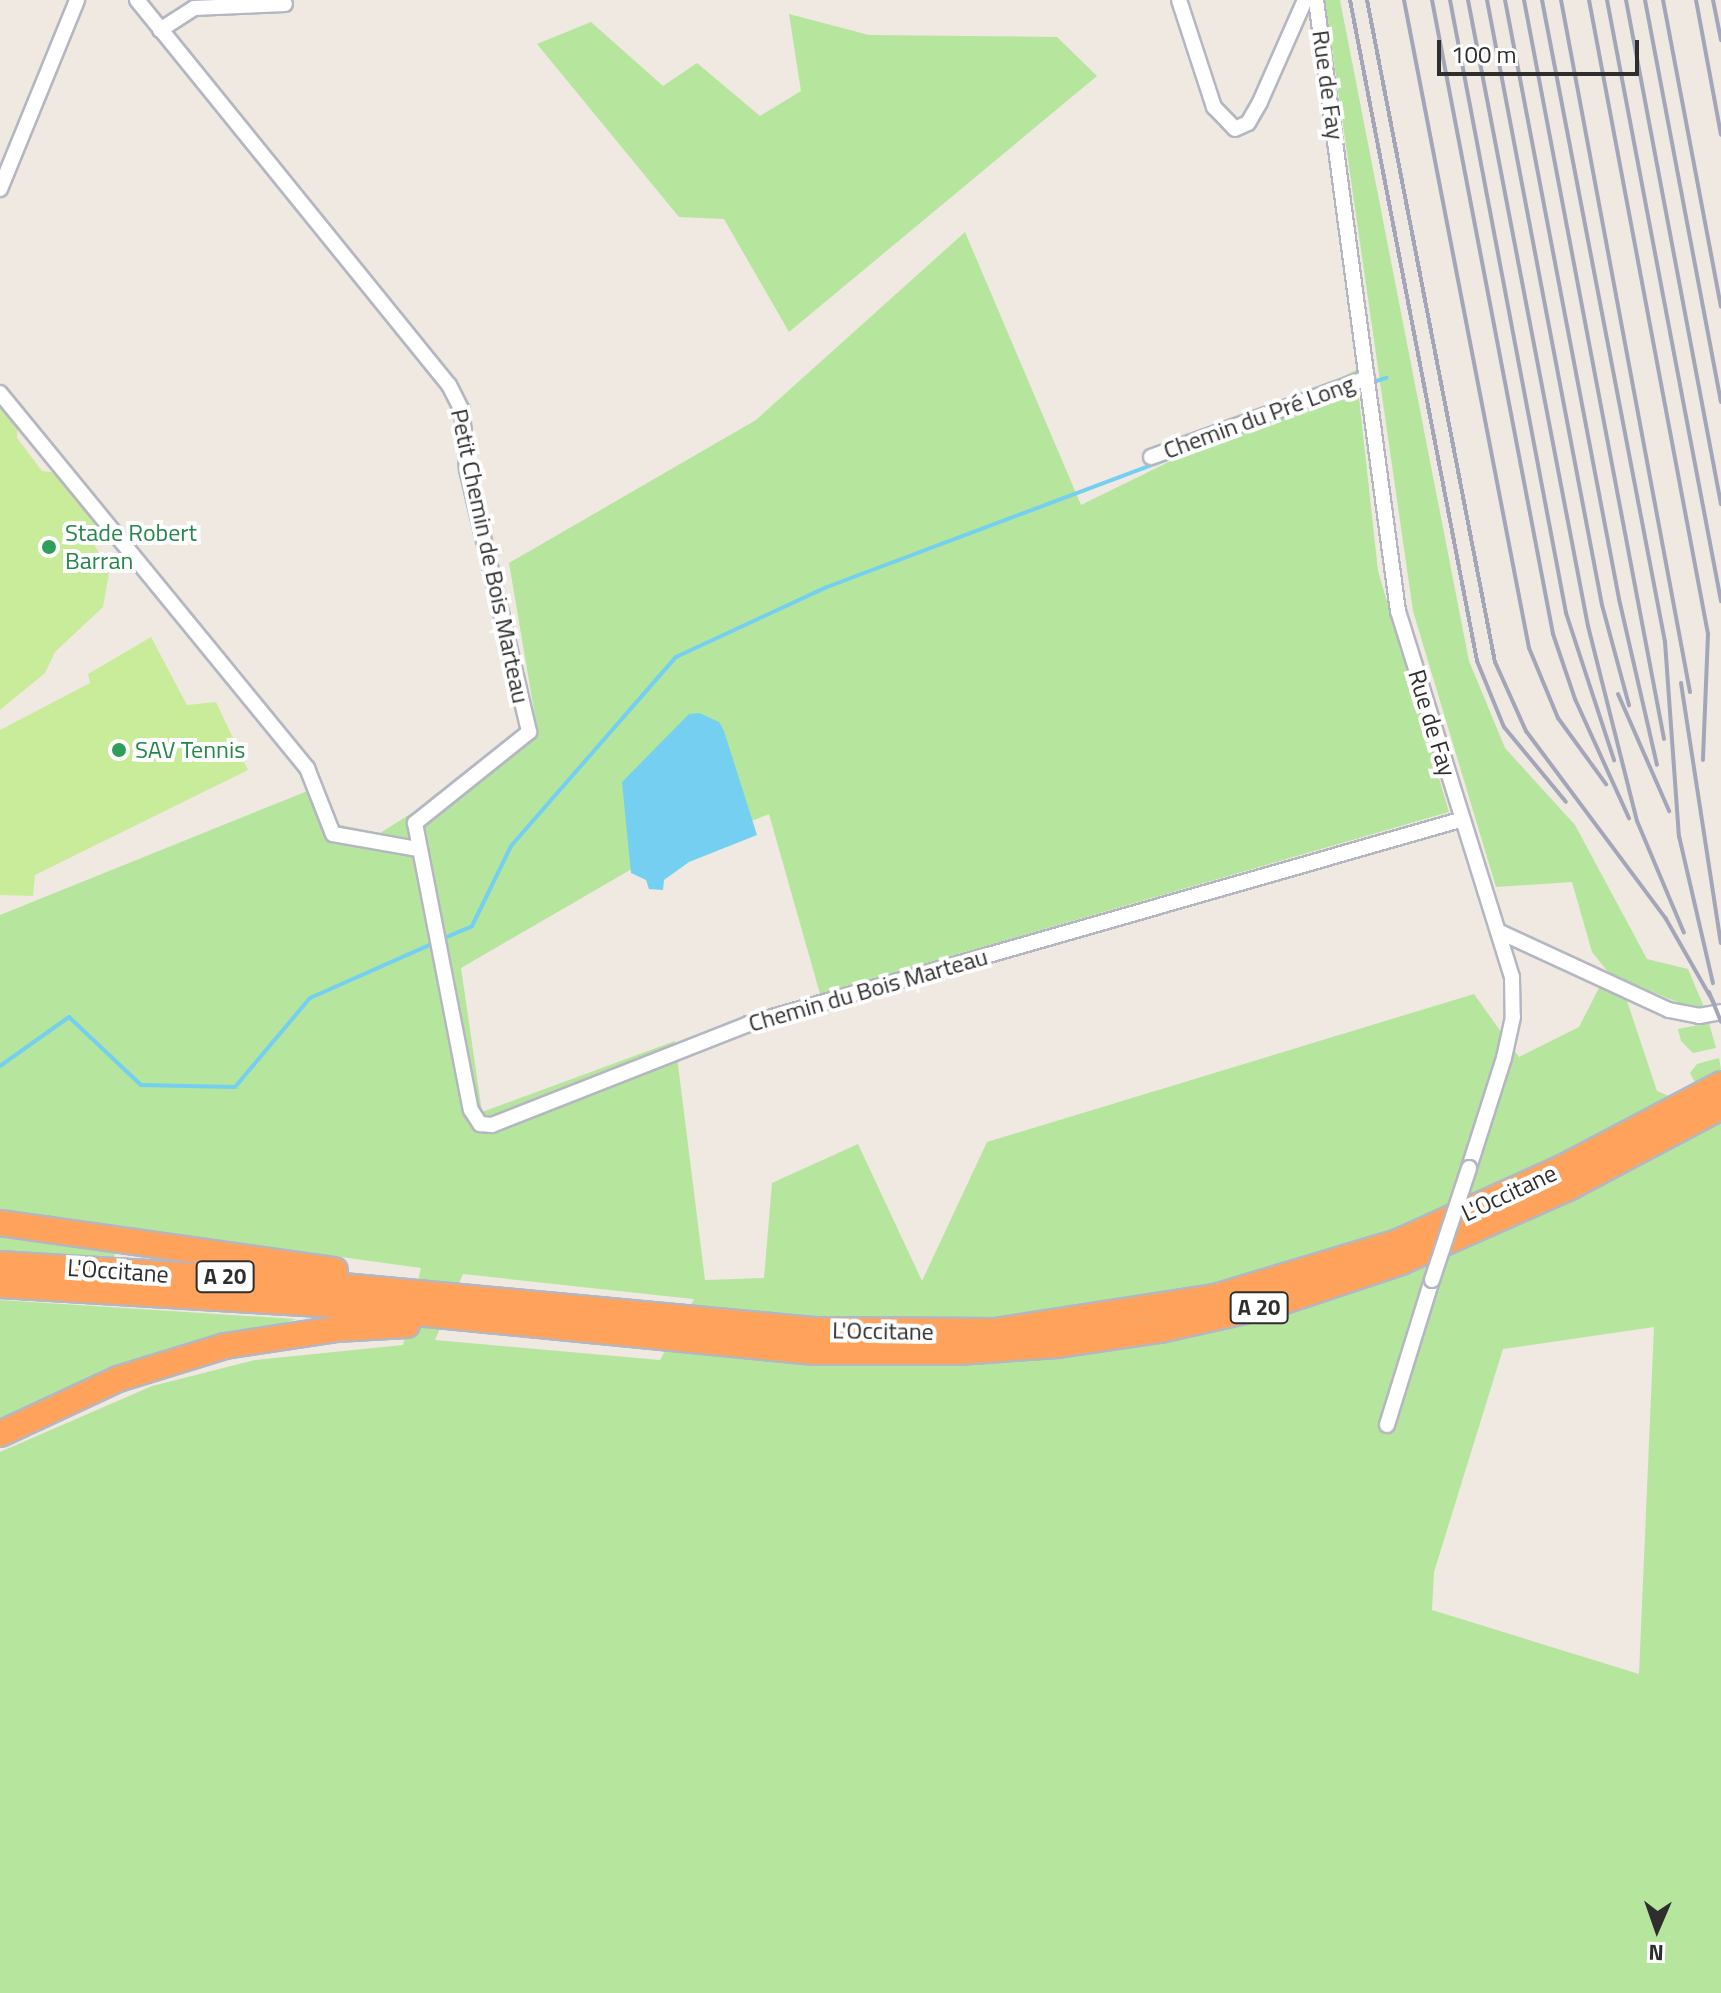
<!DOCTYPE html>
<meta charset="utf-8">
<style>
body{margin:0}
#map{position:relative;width:1721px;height:1993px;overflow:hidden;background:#efe9e1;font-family:"Titillium Web",sans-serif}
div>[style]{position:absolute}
.green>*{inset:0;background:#b6e59e}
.pitch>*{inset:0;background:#c9ec9a}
.water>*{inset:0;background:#75cff0}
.stream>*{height:4px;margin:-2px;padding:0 2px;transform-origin:2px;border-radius:2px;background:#75cff0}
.roads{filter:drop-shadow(2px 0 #b4b7c1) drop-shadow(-2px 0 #b4b7c1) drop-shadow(0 2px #b4b7c1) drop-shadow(0 -2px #b4b7c1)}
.street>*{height:14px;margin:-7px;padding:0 7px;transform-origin:7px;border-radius:7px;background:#fff}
.highway>*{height:24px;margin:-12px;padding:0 12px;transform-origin:12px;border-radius:12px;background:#ffa35c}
.rail>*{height:4px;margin:-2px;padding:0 2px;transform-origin:2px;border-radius:2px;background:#a3a6b8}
.bridges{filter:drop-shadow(2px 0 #b4b7c1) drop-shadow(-2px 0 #b4b7c1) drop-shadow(0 2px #b4b7c1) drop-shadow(0 -2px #b4b7c1)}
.street-bridge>*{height:14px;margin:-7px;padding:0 7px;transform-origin:7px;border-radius:7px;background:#fff}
.dots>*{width:22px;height:22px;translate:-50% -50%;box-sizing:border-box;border:4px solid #fff;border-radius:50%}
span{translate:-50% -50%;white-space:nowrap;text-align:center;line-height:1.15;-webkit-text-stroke:8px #fff;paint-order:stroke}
.shield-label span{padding:2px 6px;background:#fff;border:2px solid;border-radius:6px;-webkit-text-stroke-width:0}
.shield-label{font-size:22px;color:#2e2e2e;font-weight:700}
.street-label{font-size:24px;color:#2e2e2e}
.leisure-label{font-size:24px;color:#27864d}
.left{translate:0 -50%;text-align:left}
.north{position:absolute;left:1617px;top:1889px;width:80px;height:80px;-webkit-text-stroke:6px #fff;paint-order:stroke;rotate:182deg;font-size:22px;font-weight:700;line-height:32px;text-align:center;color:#2e2e2e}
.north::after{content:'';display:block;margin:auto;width:28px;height:36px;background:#2e2e2e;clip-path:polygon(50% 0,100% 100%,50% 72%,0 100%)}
.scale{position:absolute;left:1437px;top:40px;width:202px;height:36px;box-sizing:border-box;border:4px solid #2e2e2e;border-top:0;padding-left:10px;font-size:24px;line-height:28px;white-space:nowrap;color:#2e2e2e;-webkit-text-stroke:6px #fff;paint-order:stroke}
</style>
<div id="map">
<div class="green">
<div style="clip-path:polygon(1325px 0,1340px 0,1469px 661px,1505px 748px,1575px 825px,1647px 959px,1688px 969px,1704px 1007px,1679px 1003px,1609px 973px,1592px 952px,1572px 882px,1496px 887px,1413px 611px)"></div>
<div style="clip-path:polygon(789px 14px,869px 35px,1057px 37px,1097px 76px,789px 332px,724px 219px,679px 217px,537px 44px,591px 22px,663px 86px,697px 63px,760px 116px,801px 91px)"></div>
<div style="clip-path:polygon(evenodd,965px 232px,1081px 505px,1356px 370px,1378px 571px,1449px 812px,820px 994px,769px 814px,630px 870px,461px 968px,482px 1112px,675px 1041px,705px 1280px,764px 1278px,772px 1183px,858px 1144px,922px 1281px,987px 1142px,1474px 994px,1519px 1057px,1579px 1027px,1601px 984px,1625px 995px,1657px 1091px,1721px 1118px,1721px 1993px,0 1993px,0 1452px,152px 1386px,255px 1360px,403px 1345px,421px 1268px,0 1210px,0 915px,310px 790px,336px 824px,380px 833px,538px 734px,509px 563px,756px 420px,965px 232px,463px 1274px,693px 1299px,694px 1299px,660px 1360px,435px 1340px,463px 1274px,965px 232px,1654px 1327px,1639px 1674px,1432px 1610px,1434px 1572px,1503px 1349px,1654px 1327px)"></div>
<div style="clip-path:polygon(1709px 1023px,1716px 1048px,1693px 1053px,1681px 1041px,1678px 1029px)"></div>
<div style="clip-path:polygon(1719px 1058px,1721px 1069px,1696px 1084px,1690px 1073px,1697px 1064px)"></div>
<div style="clip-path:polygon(0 1231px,116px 1247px,114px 1257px,0 1250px)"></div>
<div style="clip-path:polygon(0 1300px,296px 1319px,0 1428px)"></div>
</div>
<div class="pitch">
<div style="clip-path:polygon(0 399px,18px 421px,17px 438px,42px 471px,59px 473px,100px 525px,89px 534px,109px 573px,103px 607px,55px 652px,45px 673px,0 710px)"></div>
<div style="clip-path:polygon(151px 637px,187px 705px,216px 702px,248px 770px,35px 875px,33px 896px,0 895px,0 730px,90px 683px,88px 674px)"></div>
</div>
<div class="water">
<div style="clip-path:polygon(699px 713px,719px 722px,724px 731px,757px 835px,689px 862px,664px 880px,663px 890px,649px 889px,646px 880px,631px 873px,622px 782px,689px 714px)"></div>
</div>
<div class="stream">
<div style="left:1373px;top:382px;width:14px;rotate:-17deg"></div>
<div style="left:442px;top:939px;width:33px;rotate:-23deg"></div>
<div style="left:472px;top:926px;width:89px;rotate:-64deg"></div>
<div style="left:511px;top:846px;width:251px;rotate:-48.9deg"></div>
<div style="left:676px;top:657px;width:166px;rotate:-24.9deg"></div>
<div style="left:827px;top:587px;width:392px;rotate:-20.6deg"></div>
<div style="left:0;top:1066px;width:85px;rotate:-35.4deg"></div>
<div style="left:69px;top:1017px;width:99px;rotate:43.4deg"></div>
<div style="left:141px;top:1085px;width:94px;rotate:1.2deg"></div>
<div style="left:235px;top:1087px;width:116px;rotate:-49.9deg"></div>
<div style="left:310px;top:998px;width:136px;rotate:-23.9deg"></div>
</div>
<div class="roads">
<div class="street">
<div style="left:137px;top:0;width:496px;rotate:51deg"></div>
<div style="left:449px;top:385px;width:29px;rotate:63deg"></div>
<div style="left:462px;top:411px;width:58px;rotate:85.1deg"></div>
<div style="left:467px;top:469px;width:270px;rotate:76.7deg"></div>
<div style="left:529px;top:732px;width:146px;rotate:141.4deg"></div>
<div style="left:415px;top:823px;width:292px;rotate:79deg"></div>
<div style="left:471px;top:1110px;width:17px;rotate:57deg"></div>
<div style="left:480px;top:1124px;width:12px;rotate:5deg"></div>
<div style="left:492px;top:1125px;width:275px;rotate:-21.5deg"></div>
<div style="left:748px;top:1024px;width:741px;rotate:-15.99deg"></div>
<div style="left:1179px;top:0;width:113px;rotate:71.9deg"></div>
<div style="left:1214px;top:107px;width:30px;rotate:46deg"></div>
<div style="left:1235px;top:129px;width:14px;rotate:-25deg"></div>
<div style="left:1248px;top:123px;width:24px;rotate:-60deg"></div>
<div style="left:1260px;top:102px;width:111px;rotate:-66.2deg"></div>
<div style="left:1316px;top:0;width:616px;rotate:82.36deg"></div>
<div style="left:1398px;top:611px;width:384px;rotate:72.7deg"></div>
<div style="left:1512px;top:978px;width:39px;rotate:89deg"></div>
<div style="left:1513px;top:1017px;width:42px;rotate:102.4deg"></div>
<div style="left:1504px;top:1058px;width:115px;rotate:107.7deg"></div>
<div style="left:160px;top:30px;width:40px;rotate:-32.9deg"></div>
<div style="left:194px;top:8px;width:91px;rotate:-2.5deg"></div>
<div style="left:0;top:189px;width:204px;rotate:-67.8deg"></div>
<div style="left:0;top:393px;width:485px;rotate:50.7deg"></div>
<div style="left:307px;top:768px;width:71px;rotate:68.5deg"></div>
<div style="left:333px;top:834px;width:85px;rotate:10.1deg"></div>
<div style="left:1151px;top:457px;width:230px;rotate:-20.1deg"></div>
<div style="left:1500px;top:932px;width:186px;rotate:24.8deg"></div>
<div style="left:1669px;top:1010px;width:31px;rotate:11deg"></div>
<div style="left:1699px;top:1016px;width:22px;rotate:-10deg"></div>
<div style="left:1387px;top:1425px;width:152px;rotate:-72.8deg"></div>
</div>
<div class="highway">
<div style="left:0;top:1223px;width:338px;rotate:8deg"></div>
<div style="left:0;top:1264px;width:312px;rotate:3.5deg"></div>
<div style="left:311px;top:1283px;width:505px;rotate:5.34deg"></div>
<div style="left:814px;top:1330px;width:181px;rotate:0.3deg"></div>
<div style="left:995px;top:1331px;width:223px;rotate:-8.8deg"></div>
<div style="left:1215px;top:1297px;width:191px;rotate:-16.7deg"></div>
<div style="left:1398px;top:1242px;width:180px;rotate:-24.3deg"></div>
<div style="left:1562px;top:1168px;width:180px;rotate:-27.8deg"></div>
<div style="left:0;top:1285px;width:325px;rotate:3.4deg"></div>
<div style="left:324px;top:1304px;width:493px;rotate:5.6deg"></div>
<div style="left:815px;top:1352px;width:143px"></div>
<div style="left:958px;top:1352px;width:100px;rotate:-4deg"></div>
<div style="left:1058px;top:1345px;width:103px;rotate:-8.4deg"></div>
<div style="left:1160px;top:1330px;width:115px;rotate:-12.6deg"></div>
<div style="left:1272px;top:1305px;width:136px;rotate:-18.4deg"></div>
<div style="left:1401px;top:1262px;width:185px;rotate:-23.9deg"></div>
<div style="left:1570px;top:1187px;width:171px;rotate:-27.9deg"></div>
<div style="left:0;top:1434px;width:130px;rotate:-25deg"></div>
<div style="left:118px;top:1379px;width:112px;rotate:-17.1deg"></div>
<div style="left:225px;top:1346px;width:112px;rotate:-8.7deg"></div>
<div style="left:336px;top:1329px;width:71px;rotate:-3.2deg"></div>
</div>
</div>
<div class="rail">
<div style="left:1350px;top:0;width:673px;rotate:79.12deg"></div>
<div style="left:1477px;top:661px;width:71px;rotate:67.8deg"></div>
<div style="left:1504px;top:727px;width:97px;rotate:50.4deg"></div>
<div style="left:1367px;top:0;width:674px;rotate:79.06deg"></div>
<div style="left:1495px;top:662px;width:76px;rotate:65.8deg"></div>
<div style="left:1526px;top:731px;width:234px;rotate:53.3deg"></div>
<div style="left:1666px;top:919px;width:97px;rotate:60.3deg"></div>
<div style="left:1404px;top:0;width:660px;rotate:79.08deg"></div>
<div style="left:1529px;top:648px;width:76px;rotate:67.5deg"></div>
<div style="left:1558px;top:718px;width:82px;rotate:54deg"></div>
<div style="left:1432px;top:0;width:645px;rotate:79.19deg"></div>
<div style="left:1553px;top:634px;width:69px;rotate:71.3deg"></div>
<div style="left:1575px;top:699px;width:131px;rotate:65.6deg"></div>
<div style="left:1450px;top:0;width:624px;rotate:79.28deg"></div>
<div style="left:1566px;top:613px;width:155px;rotate:71.9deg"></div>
<div style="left:1468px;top:0;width:637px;rotate:79.15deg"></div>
<div style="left:1588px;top:626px;width:201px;rotate:75.9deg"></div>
<div style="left:1637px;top:821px;width:121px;rotate:67.2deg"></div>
<div style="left:1487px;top:0;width:616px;rotate:79.24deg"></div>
<div style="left:1602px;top:605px;width:104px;rotate:74.9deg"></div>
<div style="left:1505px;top:0;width:610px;rotate:79.22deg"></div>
<div style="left:1619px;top:599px;width:170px;rotate:77.1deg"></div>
<div style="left:1524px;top:0;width:752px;rotate:79.27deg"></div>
<div style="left:1542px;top:0;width:654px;rotate:79.15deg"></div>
<div style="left:1665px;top:642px;width:195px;rotate:85.9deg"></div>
<div style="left:1679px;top:836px;width:151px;rotate:77deg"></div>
<div style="left:1561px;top:0;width:704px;rotate:79.44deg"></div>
<div style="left:1589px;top:0;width:645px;rotate:79.37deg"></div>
<div style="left:1708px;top:634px;width:126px;rotate:92.3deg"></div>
<div style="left:1607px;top:0;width:612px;rotate:79.26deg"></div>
<div style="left:1626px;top:0;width:513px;rotate:79.33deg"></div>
<div style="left:1645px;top:0;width:409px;rotate:79.3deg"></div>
<div style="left:1663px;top:0;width:312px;rotate:79.3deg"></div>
<div style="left:1696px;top:0;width:137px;rotate:79.5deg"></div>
<div style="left:1713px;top:0;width:41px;rotate:78.7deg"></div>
<div style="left:1681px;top:683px;width:263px;rotate:81.3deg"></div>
<div style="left:1618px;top:694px;width:128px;rotate:66.4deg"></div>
<div style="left:1709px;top:992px;width:32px;rotate:68deg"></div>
</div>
<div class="bridges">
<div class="street-bridge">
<div style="left:1432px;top:1280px;width:118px;rotate:-71.7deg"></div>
</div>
</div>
<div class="dots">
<div style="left:49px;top:547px;background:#2e9e5b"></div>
<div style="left:119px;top:750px;background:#2e9e5b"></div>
</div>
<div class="shield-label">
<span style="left:225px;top:1277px">A 20</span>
<span style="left:1259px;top:1308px">A 20</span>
</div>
<div class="street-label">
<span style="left:1328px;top:85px;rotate:82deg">Rue de Fay</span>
<span style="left:1259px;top:417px;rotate:-20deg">Chemin du Pré Long</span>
<span style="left:490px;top:556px;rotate:78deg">Petit Chemin de Bois Marteau</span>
<span style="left:1432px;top:723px;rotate:73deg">Rue de Fay</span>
<span style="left:868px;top:990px;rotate:-16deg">Chemin du Bois Marteau</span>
<span style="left:1509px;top:1193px;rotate:-25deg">L'Occitane</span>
<span style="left:118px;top:1271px;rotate:4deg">L'Occitane</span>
<span style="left:883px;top:1331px;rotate:1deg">L'Occitane</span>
</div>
<div class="leisure-label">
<span class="left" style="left:65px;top:547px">Stade Robert<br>Barran</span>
<span class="left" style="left:135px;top:750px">SAV Tennis</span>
</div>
<div class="north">N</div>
<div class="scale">100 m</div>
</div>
